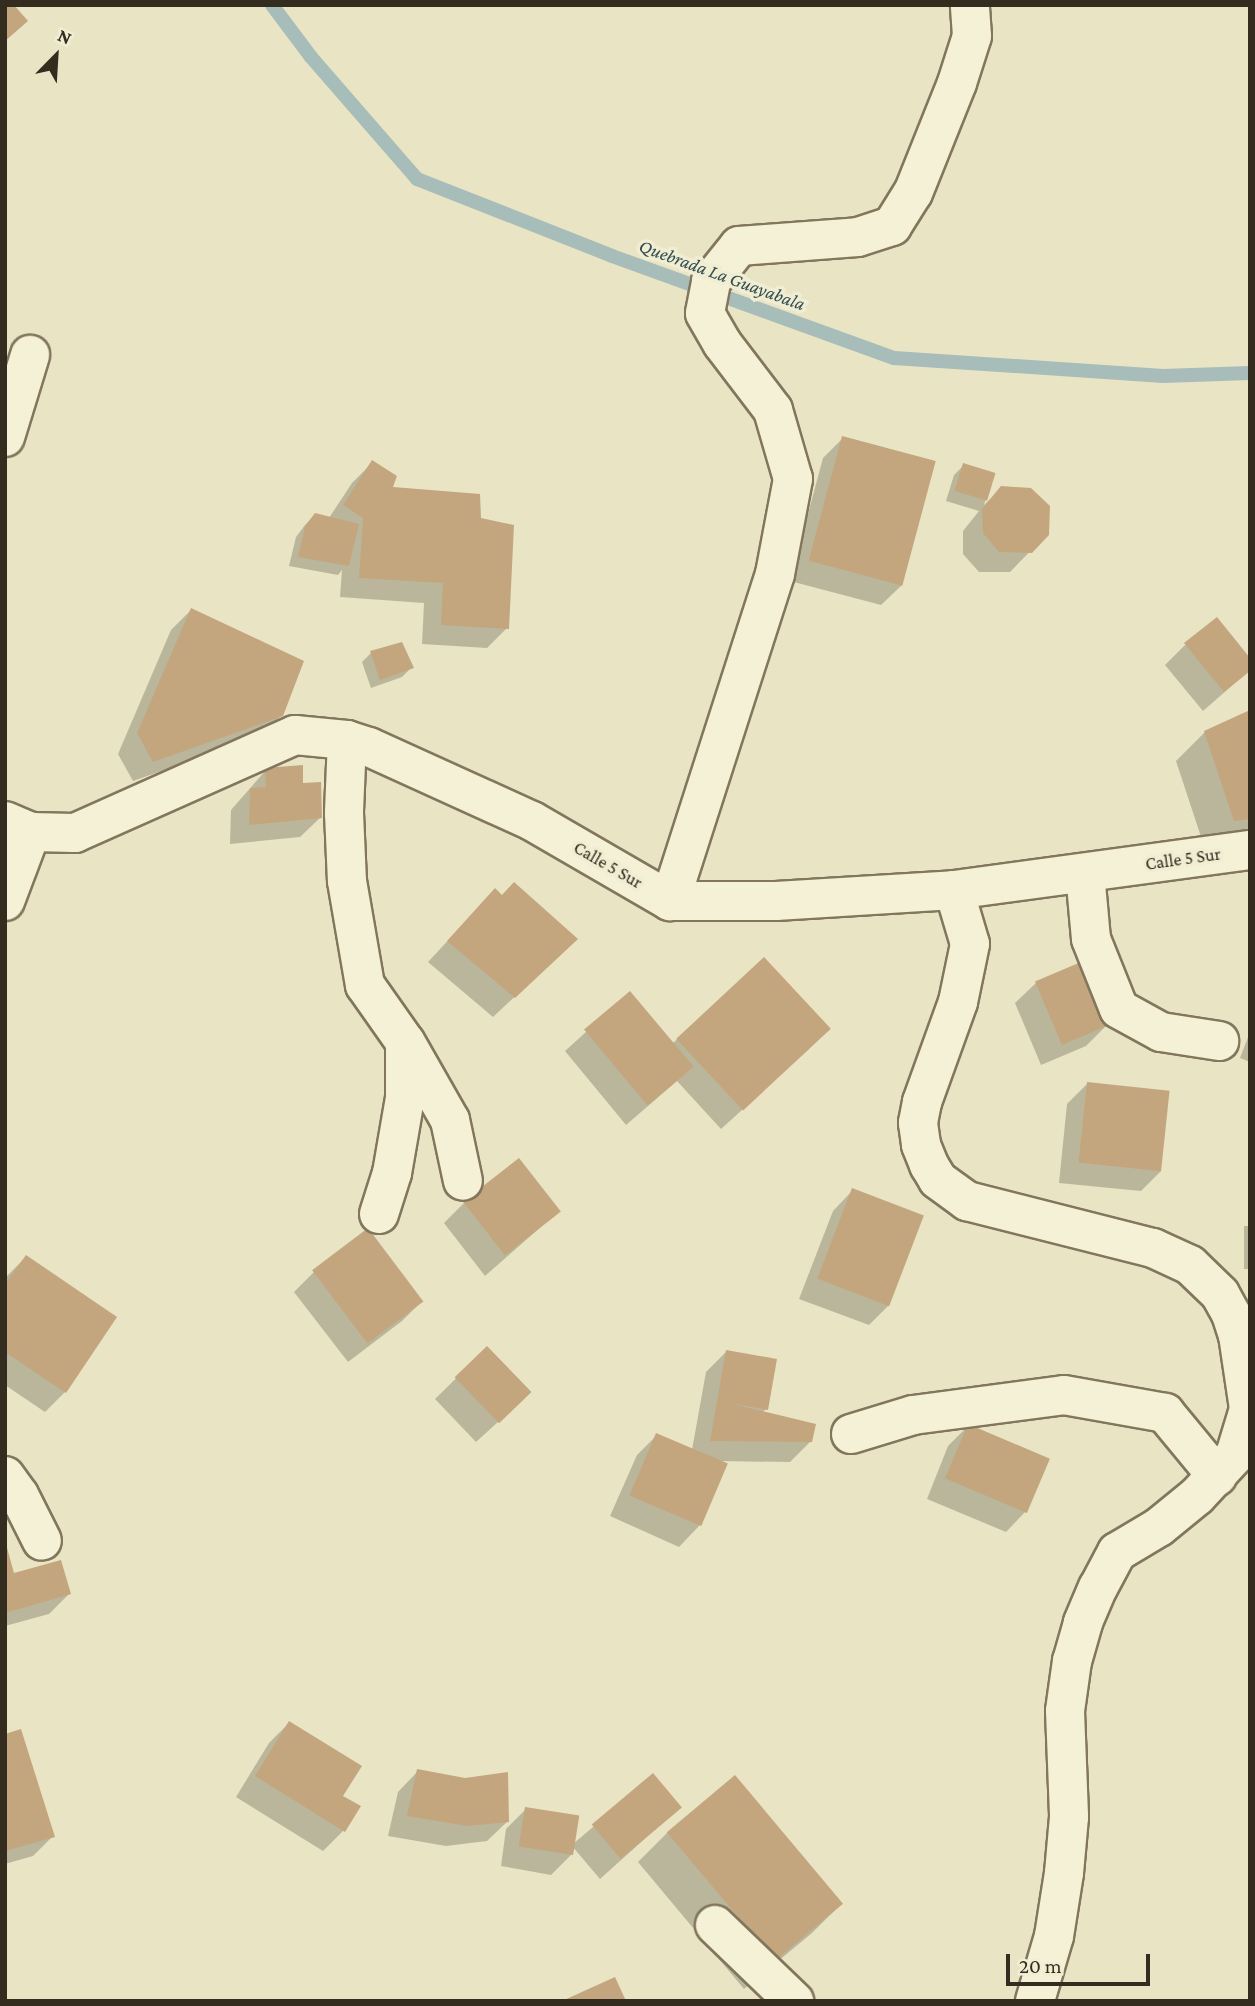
<!DOCTYPE html>
<style>
body{margin:0}
#map{position:relative;width:1255px;height:2006px;overflow:hidden;background:#e9e4c4;font-family:"Crimson Pro",serif}
div>[style]{position:absolute}
.shadow>*{inset:0;background:#0003;transform-origin:0 0}
.stream>*{height:14px;margin:-7px;padding:0 7px;transform-origin:7px;border-radius:7px;background:#a6bdba}
.building>*{inset:0;background:#c3a67e;transform-origin:0 0}
.roads{filter:drop-shadow(2px 0 #82765d) drop-shadow(-2px 0 #82765d) drop-shadow(0 2px #82765d) drop-shadow(0 -2px #82765d)}
.minor>*{height:38px;margin:-19px;padding:0 19px;transform-origin:19px;border-radius:19px;background:#f5f1d6}
span{translate:-50% -50%;white-space:nowrap;text-align:center;line-height:1.15;-webkit-text-stroke:7px #f1edd3;paint-order:stroke}
.street-label{font-size:18px;color:#332c1f}
.water-label{font-size:19px;color:#304e51;font-style:italic}
.frame{position:absolute;inset:0;border:7px solid #332c1f;pointer-events:none}
.north{position:absolute;left:21px;top:21px;width:70px;height:70px;-webkit-text-stroke:5px #f1edd3;paint-order:stroke;rotate:24deg;font-size:19px;font-weight:700;line-height:28px;text-align:center;color:#332c1f}
.north::after{content:'';display:block;margin:auto;width:24px;height:32px;background:#332c1f;clip-path:polygon(50% 0,100% 100%,50% 72%,0 100%)}
.scale{position:absolute;left:1006px;top:1954px;width:144px;height:32px;box-sizing:border-box;border:4px solid #332c1f;border-top:0;padding-left:9px;font-size:21px;line-height:24px;white-space:nowrap;color:#332c1f;-webkit-text-stroke:5px #f1edd3;paint-order:stroke}
</style>
<div id="map">
<div class="shadow">
<div style="clip-path:polygon(843px 438px,902px 585px,881px 605px,790px 581px,823px 458px)"></div>
<div style="clip-path:polygon(372px 463px,390px 489px,480px 519px,507px 628px,487px 648px,422px 644px,424px 603px,340px 597px,342px 570px,338px 575px,289px 566px,296px 537px,305px 525px,316px 515px,329px 518px,352px 483px)"></div>
<div style="clip-path:polygon(964px 465px,993px 474px,984px 505px,1002px 488px,1047px 534px,1010px 572px,979px 572px,963px 554px,963px 531px,979px 511px,946px 501px,954px 475px)"></div>
<div style="clip-path:polygon(191px 610px,282px 715px,261px 736px,133px 781px,118px 754px,171px 630px)"></div>
<div style="clip-path:polygon(1185px 645px,1250px 670px,1203px 711px,1165px 665px)"></div>
<div style="clip-path:polygon(371px 653px,412px 667px,402px 677px,371px 688px,362px 662px)"></div>
<div style="clip-path:polygon(1250px 711px,1250px 844px,1205px 849px,1176px 761px,1205px 732px)"></div>
<div style="clip-path:polygon(266px 770px,301px 785px,321px 817px,300px 837px,230px 844px,231px 810px)"></div>
<div style="clip-path:polygon(495px 890px,555px 959px,493px 1017px,428px 962px)"></div>
<div style="clip-path:polygon(764px 960px,809px 1049px,721px 1129px,677px 1081px,626px 1125px,565px 1051px,629px 993px,672px 1044px)"></div>
<div style="clip-path:polygon(1080px 964px,1106px 1026px,1086px 1046px,1041px 1065px,1015px 1003px,1036px 983px)"></div>
<div style="clip-path:polygon(1250px 1032px,1250px 1062px,1240px 1058px)"></div>
<div style="clip-path:polygon(1088px 1083px,1161px 1171px,1141px 1191px,1059px 1183px,1067px 1104px)"></div>
<div style="clip-path:polygon(853px 1190px,889px 1305px,869px 1325px,799px 1299px,833px 1211px)"></div>
<div style="clip-path:polygon(464px 1203px,559px 1211px,485px 1276px,444px 1223px)"></div>
<div style="left:1250px;top:1226px;width:43px;height:6px;rotate:90deg"></div>
<div style="clip-path:polygon(26px 1257px,65px 1392px,45px 1412px,5px 1385px,5px 1278px)"></div>
<div style="clip-path:polygon(314px 1272px,422px 1301px,402px 1321px,348px 1362px,294px 1292px)"></div>
<div style="clip-path:polygon(487px 1348px,509px 1412px,476px 1442px,435px 1399px)"></div>
<div style="clip-path:polygon(726px 1352px,766px 1409px,762px 1413px,810px 1442px,790px 1462px,717px 1461px,726px 1465px,699px 1526px,679px 1547px,610px 1516px,637px 1455px,657px 1435px,692px 1450px,706px 1372px)"></div>
<div style="clip-path:polygon(968px 1426px,1047px 1459px,1026px 1511px,1006px 1532px,927px 1499px,948px 1446px)"></div>
<div style="clip-path:polygon(5px 1548px,13px 1575px,69px 1594px,49px 1614px,5px 1626px)"></div>
<div style="clip-path:polygon(289px 1723px,340px 1796px,358px 1807px,343px 1831px,323px 1851px,236px 1797px,269px 1743px)"></div>
<div style="clip-path:polygon(5px 1736px,53px 1836px,33px 1856px,5px 1864px)"></div>
<div style="clip-path:polygon(418px 1771px,508px 1821px,487px 1841px,446px 1846px,388px 1836px,398px 1792px)"></div>
<div style="clip-path:polygon(653px 1776px,679px 1808px,600px 1879px,572px 1846px,571px 1855px,551px 1875px,501px 1866px,506px 1829px,526px 1809px,573px 1844px)"></div>
<div style="clip-path:polygon(735px 1777px,841px 1904px,812px 1933px,744px 1989px,638px 1862px,667px 1833px)"></div>
</div>
<div class="stream">
<div style="left:272px;top:5px;width:65px;rotate:53.1deg"></div>
<div style="left:311px;top:57px;width:162px;rotate:49deg"></div>
<div style="left:417px;top:179px;width:210px;rotate:21.5deg"></div>
<div style="left:612px;top:256px;width:300px;rotate:19.9deg"></div>
<div style="left:894px;top:358px;width:270px;rotate:3.8deg"></div>
<div style="left:1163px;top:376px;width:87px;rotate:-2deg"></div>
</div>
<div class="building">
<div style="clip-path:polygon(5px 5px,14px 5px,28px 21px,5px 41px)"></div>
<div style="left:842px;top:436px;width:97px;height:129px;rotate:15deg"></div>
<div style="clip-path:polygon(372px 460px,397px 476px,393px 487px,480px 494px,481px 518px,514px 525px,509px 629px,441px 625px,443px 583px,359px 578px,363px 518px,343px 505px)"></div>
<div style="left:963px;top:463px;width:34px;height:29px;rotate:17deg"></div>
<div style="clip-path:polygon(1001px 486px,1031px 488px,1050px 506px,1049px 535px,1032px 553px,999px 552px,983px 533px,982px 509px)"></div>
<div style="clip-path:polygon(315px 513px,359px 524px,349px 566px,298px 557px,305px 526px)"></div>
<div style="clip-path:polygon(191px 608px,304px 661px,283px 716px,153px 762px,137px 733px)"></div>
<div style="clip-path:polygon(1217px 617px,1250px 658px,1250px 671px,1224px 692px,1184px 643px)"></div>
<div style="clip-path:polygon(402px 642px,414px 668px,380px 680px,370px 651px)"></div>
<div style="clip-path:polygon(1250px 710px,1250px 819px,1234px 821px,1204px 731px)"></div>
<div style="clip-path:polygon(303px 765px,303px 783px,321px 782px,322px 818px,249px 825px,250px 788px,266px 787px,265px 768px)"></div>
<div style="clip-path:polygon(514px 882px,578px 939px,515px 998px,447px 941px,495px 888px,502px 895px)"></div>
<div style="left:764px;top:957px;width:98px;height:120px;rotate:47deg"></div>
<div style="left:1081px;top:962px;width:69px;height:50px;rotate:67deg"></div>
<div style="left:630px;top:991px;width:99px;height:60px;rotate:50deg"></div>
<div style="left:1087px;top:1082px;width:83px;height:81px;rotate:6deg"></div>
<div style="left:519px;top:1158px;width:68px;height:71px;rotate:52deg"></div>
<div style="left:852px;top:1188px;width:77px;height:97px;rotate:21deg"></div>
<div style="left:368px;top:1228px;width:92px;height:70px;rotate:53deg"></div>
<div style="clip-path:polygon(26px 1255px,117px 1317px,66px 1393px,5px 1352px,5px 1284px)"></div>
<div style="left:487px;top:1346px;width:64px;height:45px;rotate:46deg"></div>
<div style="clip-path:polygon(726px 1350px,777px 1359px,768px 1410px,729px 1403px,816px 1424px,812px 1442px,710px 1441px)"></div>
<div style="left:968px;top:1424px;width:89px;height:59px;rotate:23deg"></div>
<div style="left:656px;top:1433px;width:78px;height:68px;rotate:23deg"></div>
<div style="clip-path:polygon(6px 1544px,14px 1573px,61px 1560px,71px 1594px,5px 1613px)"></div>
<div style="clip-path:polygon(289px 1721px,362px 1766px,343px 1796px,361px 1806px,345px 1832px,255px 1776px)"></div>
<div style="clip-path:polygon(21px 1729px,55px 1837px,5px 1851px,5px 1734px)"></div>
<div style="clip-path:polygon(417px 1769px,465px 1778px,508px 1772px,509px 1822px,467px 1826px,407px 1816px)"></div>
<div style="left:653px;top:1773px;width:45px;height:80px;rotate:50deg"></div>
<div style="left:735px;top:1775px;width:168px;height:89px;rotate:50deg"></div>
<div style="left:525px;top:1807px;width:55px;height:40px;rotate:9deg"></div>
<div style="clip-path:polygon(615px 1977px,626px 2001px,562px 2001px)"></div>
</div>
<div class="roads">
<div class="minor">
<div style="left:5px;top:437px;width:86px;rotate:-73deg"></div>
<div style="left:347px;top:740px;width:73px;rotate:92.4deg"></div>
<div style="left:344px;top:813px;width:68px;rotate:87.5deg"></div>
<div style="left:347px;top:881px;width:106px;rotate:80.2deg"></div>
<div style="left:365px;top:985px;width:70px;rotate:54.9deg"></div>
<div style="left:405px;top:1042px;width:56px;rotate:90deg"></div>
<div style="left:405px;top:1098px;width:76px;rotate:99.8deg"></div>
<div style="left:392px;top:1173px;width:43px;rotate:107.6deg"></div>
<div style="left:5px;top:821px;width:28px;rotate:23deg"></div>
<div style="left:31px;top:832px;width:44px;rotate:1.3deg"></div>
<div style="left:75px;top:833px;width:241px;rotate:-24deg"></div>
<div style="left:295px;top:735px;width:52px;rotate:5.5deg"></div>
<div style="left:347px;top:740px;width:23px;rotate:18deg"></div>
<div style="left:369px;top:747px;width:179px;rotate:24.4deg"></div>
<div style="left:532px;top:821px;width:160px;rotate:30.1deg"></div>
<div style="left:670px;top:901px;width:106px"></div>
<div style="left:776px;top:901px;width:178px;rotate:-3.5deg"></div>
<div style="left:954px;top:890px;width:299px;rotate:-7.7deg"></div>
<div style="left:1085px;top:873px;width:66px;rotate:84.8deg"></div>
<div style="left:1091px;top:939px;width:75px;rotate:68.2deg"></div>
<div style="left:1119px;top:1009px;width:48px;rotate:28.7deg"></div>
<div style="left:1161px;top:1032px;width:59px;rotate:8.8deg"></div>
<div style="left:954px;top:890px;width:56px;rotate:73.5deg"></div>
<div style="left:970px;top:944px;width:59px;rotate:101.7deg"></div>
<div style="left:958px;top:1002px;width:106px;rotate:109.8deg"></div>
<div style="left:922px;top:1102px;width:21px;rotate:101deg"></div>
<div style="left:918px;top:1123px;width:22px;rotate:82deg"></div>
<div style="left:921px;top:1145px;width:22px;rotate:68deg"></div>
<div style="left:929px;top:1165px;width:17px;rotate:59deg"></div>
<div style="left:938px;top:1180px;width:36px;rotate:36deg"></div>
<div style="left:967px;top:1201px;width:192px;rotate:14.2deg"></div>
<div style="left:1153px;top:1248px;width:41px;rotate:24.7deg"></div>
<div style="left:1190px;top:1265px;width:42px;rotate:44deg"></div>
<div style="left:1220px;top:1294px;width:23px;rotate:61deg"></div>
<div style="left:1231px;top:1314px;width:22px;rotate:72deg"></div>
<div style="left:1238px;top:1335px;width:75px;rotate:81.5deg"></div>
<div style="left:1249px;top:1409px;width:48px;rotate:106.9deg"></div>
<div style="left:1235px;top:1455px;width:56px;rotate:132.8deg"></div>
<div style="left:1197px;top:1496px;width:49px;rotate:140.8deg"></div>
<div style="left:1159px;top:1527px;width:49px;rotate:149.2deg"></div>
<div style="left:1117px;top:1552px;width:40px;rotate:118deg"></div>
<div style="left:1098px;top:1587px;width:39px;rotate:113deg"></div>
<div style="left:1083px;top:1623px;width:40px;rotate:106deg"></div>
<div style="left:1072px;top:1661px;width:50px;rotate:98deg"></div>
<div style="left:1065px;top:1711px;width:106px;rotate:87.8deg"></div>
<div style="left:1069px;top:1817px;width:56px;rotate:95.1deg"></div>
<div style="left:1064px;top:1873px;width:64px;rotate:99deg"></div>
<div style="left:1054px;top:1936px;width:68px;rotate:106.3deg"></div>
<div style="left:5px;top:901px;width:74px;rotate:-69.4deg"></div>
<div style="left:670px;top:901px;width:343px;rotate:-72.2deg"></div>
<div style="left:775px;top:574px;width:97px;rotate:-79.3deg"></div>
<div style="left:793px;top:479px;width:72px;rotate:-106.2deg"></div>
<div style="left:773px;top:410px;width:84px;rotate:-127.3deg"></div>
<div style="left:722px;top:343px;width:34px;rotate:-120deg"></div>
<div style="left:705px;top:313px;width:33px;rotate:-79deg"></div>
<div style="left:711px;top:281px;width:45px;rotate:-51.3deg"></div>
<div style="left:739px;top:246px;width:119px;rotate:-4.3deg"></div>
<div style="left:858px;top:237px;width:36px;rotate:-18deg"></div>
<div style="left:892px;top:226px;width:39px;rotate:-58deg"></div>
<div style="left:913px;top:193px;width:118px;rotate:-68.2deg"></div>
<div style="left:957px;top:83px;width:49px;rotate:-72.3deg"></div>
<div style="left:972px;top:36px;width:31px;rotate:-94deg"></div>
<div style="left:406px;top:1043px;width:89px;rotate:60.3deg"></div>
<div style="left:450px;top:1120px;width:62px;rotate:78deg"></div>
<div style="left:851px;top:1434px;width:65px;rotate:-17deg"></div>
<div style="left:913px;top:1415px;width:152px;rotate:-7.5deg"></div>
<div style="left:1064px;top:1395px;width:103px;rotate:10.1deg"></div>
<div style="left:1165px;top:1413px;width:82px;rotate:50.5deg"></div>
<div style="left:5px;top:1476px;width:24px;rotate:54deg"></div>
<div style="left:19px;top:1495px;width:51px;rotate:63.4deg"></div>
<div style="left:715px;top:1925px;width:110px;rotate:43.9deg"></div>
</div>
</div>
<div class="street-label">
<span style="left:1183px;top:859px;rotate:-8deg">Calle 5 Sur</span>
<span style="left:608px;top:865px;rotate:30deg">Calle 5 Sur</span>
</div>
<div class="water-label">
<span style="left:722px;top:275px;rotate:20deg">Quebrada La Guayabala</span>
</div>
<div class="frame"></div>
<div class="north">N</div>
<div class="scale">20 m</div>
</div>
